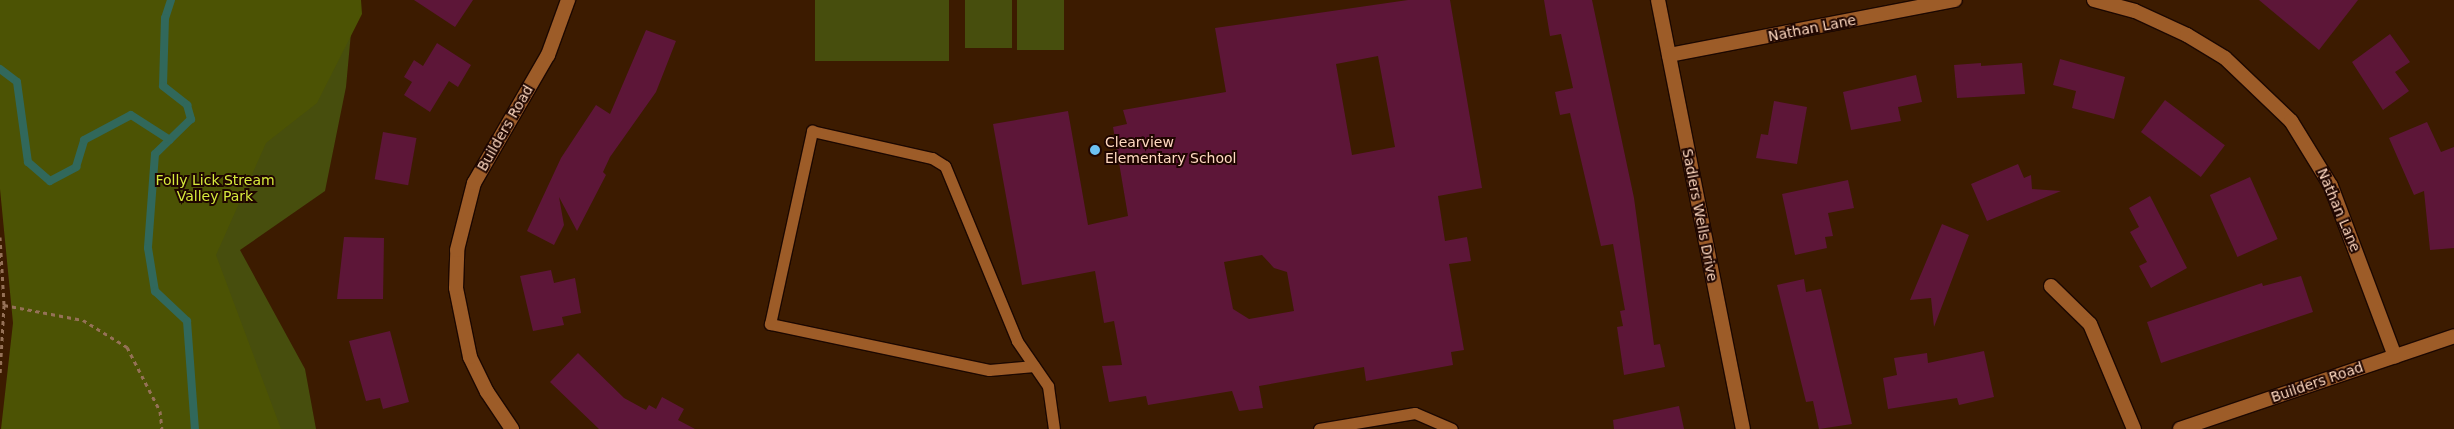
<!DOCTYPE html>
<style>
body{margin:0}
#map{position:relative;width:2454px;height:429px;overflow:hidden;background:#3c1b00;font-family:"DejaVu Sans",sans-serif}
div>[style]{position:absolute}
.green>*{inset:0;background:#474e0d;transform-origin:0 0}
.forest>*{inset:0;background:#4c5304}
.stream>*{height:8px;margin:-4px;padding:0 4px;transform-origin:4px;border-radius:4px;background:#31685b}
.building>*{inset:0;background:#5d1638;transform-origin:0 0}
.path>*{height:3px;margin-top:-1.5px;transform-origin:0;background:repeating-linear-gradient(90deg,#957157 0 4px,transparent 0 8px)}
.roads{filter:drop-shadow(1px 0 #1c0800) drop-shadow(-1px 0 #1c0800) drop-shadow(0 1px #1c0800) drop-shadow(0 -1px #1c0800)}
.service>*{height:11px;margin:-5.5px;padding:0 5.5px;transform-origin:5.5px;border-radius:5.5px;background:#9d5c28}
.minor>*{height:14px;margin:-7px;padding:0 7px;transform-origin:7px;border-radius:7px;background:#9d5c28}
.tertiary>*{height:14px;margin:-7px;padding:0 7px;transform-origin:7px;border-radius:7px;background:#9d5c28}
.dots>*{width:14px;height:14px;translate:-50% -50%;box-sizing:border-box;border:2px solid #1f0600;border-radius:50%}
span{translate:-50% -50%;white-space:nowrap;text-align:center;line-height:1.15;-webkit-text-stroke:4px #1f0600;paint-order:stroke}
.street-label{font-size:14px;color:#ffd9c0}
.poi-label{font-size:14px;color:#ffd9c0}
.left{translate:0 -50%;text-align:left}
.park-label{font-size:14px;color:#d7ea3c}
</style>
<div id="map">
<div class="green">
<div style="clip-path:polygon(354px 0,346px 87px,325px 191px,240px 250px,305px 369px,316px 429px,194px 429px,157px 138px)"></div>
<div style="left:815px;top:0;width:134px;height:61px"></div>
<div style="left:965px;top:0;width:47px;height:48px"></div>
<div style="left:1017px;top:0;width:47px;height:50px"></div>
</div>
<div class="forest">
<div style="clip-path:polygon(0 0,361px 0,362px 14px,317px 103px,266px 143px,216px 255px,281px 429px,1px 429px,13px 323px,0 189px)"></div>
</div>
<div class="stream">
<div style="left:171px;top:0;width:19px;rotate:108deg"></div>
<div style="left:165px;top:18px;width:68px;rotate:91.7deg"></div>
<div style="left:163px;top:86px;width:31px;rotate:38deg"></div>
<div style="left:187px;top:105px;width:15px;rotate:74deg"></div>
<div style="left:191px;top:119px;width:50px;rotate:135.8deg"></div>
<div style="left:155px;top:154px;width:94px;rotate:94.3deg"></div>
<div style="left:148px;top:248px;width:44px;rotate:80.8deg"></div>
<div style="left:155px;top:291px;width:44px;rotate:43.2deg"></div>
<div style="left:187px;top:321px;width:108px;rotate:85.8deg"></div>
<div style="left:0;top:69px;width:21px;rotate:37deg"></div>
<div style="left:17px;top:82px;width:81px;rotate:82.2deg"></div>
<div style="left:28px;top:162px;width:29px;rotate:41deg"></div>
<div style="left:50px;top:181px;width:30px;rotate:-28deg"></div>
<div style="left:76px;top:167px;width:28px;rotate:-73deg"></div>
<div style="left:84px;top:140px;width:53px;rotate:-28deg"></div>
<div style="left:131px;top:115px;width:46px;rotate:32.7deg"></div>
</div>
<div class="building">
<div style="clip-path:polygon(414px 0,473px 0,455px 27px)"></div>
<div style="clip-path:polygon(evenodd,1408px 0,1450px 0,1482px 188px,1438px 196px,1445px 241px,1467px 237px,1471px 261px,1449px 264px,1464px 350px,1451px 352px,1453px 365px,1366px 381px,1364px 367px,1259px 386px,1263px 408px,1239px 411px,1232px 391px,1148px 405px,1146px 396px,1109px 402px,1102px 366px,1122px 365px,1114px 321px,1104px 323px,1095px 271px,1022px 285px,993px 124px,1068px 111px,1088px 225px,1128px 216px,1113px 127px,1127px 124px,1123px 110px,1226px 92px,1215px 28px,1408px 0,1378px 56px,1395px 147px,1352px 155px,1336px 64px,1378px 56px,1408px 0,1262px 255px,1274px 268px,1287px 272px,1294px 311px,1249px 319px,1233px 309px,1224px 262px,1262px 255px)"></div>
<div style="clip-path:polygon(1544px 0,1592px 0,1634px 198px,1654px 345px,1660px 344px,1665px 367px,1624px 375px,1617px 327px,1623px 326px,1620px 311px,1625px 310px,1613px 244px,1601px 246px,1570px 113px,1560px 115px,1555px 92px,1573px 88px,1561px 34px,1550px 36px)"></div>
<div style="clip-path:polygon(2259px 0,2358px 0,2319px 50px)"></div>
<div style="clip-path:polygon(646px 30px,676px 41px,656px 92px,610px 157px,603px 172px,606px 175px,577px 231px,559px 197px,564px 225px,554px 245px,527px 231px,561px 158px,596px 105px,610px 114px)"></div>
<div style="clip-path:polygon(2390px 34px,2410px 62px,2395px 72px,2409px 91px,2383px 110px,2352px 62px)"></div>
<div style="clip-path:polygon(437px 43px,471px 65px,458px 87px,449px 81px,430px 112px,404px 95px,412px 82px,404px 77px,414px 60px,423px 66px)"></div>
<div style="clip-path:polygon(2060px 59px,2125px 77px,2114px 119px,2072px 108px,2076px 91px,2053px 85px)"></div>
<div style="clip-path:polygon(1981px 63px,1981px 66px,2022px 63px,2025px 94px,1957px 98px,1954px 65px)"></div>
<div style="clip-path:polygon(1916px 75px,1922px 102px,1898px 107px,1901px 121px,1851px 130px,1843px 92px)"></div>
<div style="left:2165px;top:100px;width:75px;height:40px;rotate:37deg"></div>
<div style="clip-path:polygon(1774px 101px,1807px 107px,1797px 164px,1756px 158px,1761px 134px,1768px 135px)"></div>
<div style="clip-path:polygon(2427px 122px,2441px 152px,2454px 147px,2454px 248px,2430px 250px,2424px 191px,2414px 195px,2389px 138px)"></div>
<div style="left:383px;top:132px;width:34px;height:48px;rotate:10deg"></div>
<div style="clip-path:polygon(2018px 164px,2024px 178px,2031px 175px,2032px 189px,2061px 191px,1987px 221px,1971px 184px)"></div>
<div style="left:2250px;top:177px;width:68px;height:44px;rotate:66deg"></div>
<div style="clip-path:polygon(1848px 180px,1854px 208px,1828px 213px,1833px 236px,1825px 237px,1827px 248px,1795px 255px,1782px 194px)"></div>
<div style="clip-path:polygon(2150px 196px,2187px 268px,2151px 288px,2139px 266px,2147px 262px,2130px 232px,2139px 227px,2129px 208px)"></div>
<div style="clip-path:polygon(1942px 224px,1969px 235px,1934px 327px,1931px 298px,1910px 300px)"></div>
<div style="clip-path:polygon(344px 237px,384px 238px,383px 299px,337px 299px)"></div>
<div style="clip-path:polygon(551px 270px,554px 283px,575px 278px,581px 313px,562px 317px,564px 325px,533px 331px,520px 276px)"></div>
<div style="clip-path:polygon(2301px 276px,2313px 312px,2161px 363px,2147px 322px,2262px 283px,2263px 286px)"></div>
<div style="clip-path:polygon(1804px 279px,1806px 292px,1821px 289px,1852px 424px,1819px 429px,1813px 401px,1806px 402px,1777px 285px)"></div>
<div style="clip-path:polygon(390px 331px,409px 402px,383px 409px,380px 398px,366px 401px,349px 341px)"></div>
<div style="clip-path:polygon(1984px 351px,1994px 397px,1959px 405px,1957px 398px,1888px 409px,1883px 378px,1897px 375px,1894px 358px,1927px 353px,1928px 363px)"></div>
<div style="clip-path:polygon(578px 353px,624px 398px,646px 410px,649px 405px,656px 409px,662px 397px,684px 409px,678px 420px,695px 429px,599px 429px,550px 382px)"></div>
<div style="clip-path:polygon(1679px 406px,1684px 429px,1614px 429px,1613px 420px)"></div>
</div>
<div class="path">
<div style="left:0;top:237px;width:68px;rotate:86.6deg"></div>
<div style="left:4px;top:305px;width:70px;rotate:93.3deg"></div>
<div style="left:4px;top:305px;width:80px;rotate:10.8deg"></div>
<div style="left:83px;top:320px;width:52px;rotate:31.5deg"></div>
<div style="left:127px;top:347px;width:72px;rotate:62.7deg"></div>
<div style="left:160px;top:411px;width:18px;rotate:84deg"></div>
</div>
<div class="roads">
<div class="service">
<div style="left:1034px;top:366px;width:45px;rotate:174.9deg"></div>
<div style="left:989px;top:370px;width:224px;rotate:-168.1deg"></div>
<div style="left:770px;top:324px;width:198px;rotate:-77.7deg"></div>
<div style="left:812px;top:131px;width:123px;rotate:12.7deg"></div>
<div style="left:932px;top:158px;width:15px;rotate:32deg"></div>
<div style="left:945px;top:166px;width:189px;rotate:67.6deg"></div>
<div style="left:1017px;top:341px;width:55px;rotate:55.4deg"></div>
<div style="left:1048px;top:386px;width:43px;rotate:82.1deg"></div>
<div style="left:1319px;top:429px;width:97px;rotate:-9.5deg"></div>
<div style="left:1415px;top:413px;width:40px;rotate:23.4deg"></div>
</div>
<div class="minor">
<div style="left:1658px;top:0;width:437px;rotate:78.8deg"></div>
<div style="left:2094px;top:0;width:42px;rotate:15deg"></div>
<div style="left:2135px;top:11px;width:57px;rotate:24.8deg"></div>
<div style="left:2187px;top:35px;width:44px;rotate:31.2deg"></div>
<div style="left:2225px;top:58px;width:91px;rotate:43.7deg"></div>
<div style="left:2291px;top:121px;width:76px;rotate:58.4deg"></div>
<div style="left:2331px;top:186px;width:182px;rotate:69.4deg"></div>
<div style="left:1669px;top:55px;width:291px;rotate:-10.9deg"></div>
<div style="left:2051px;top:286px;width:54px;rotate:44.3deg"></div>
<div style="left:2090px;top:324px;width:114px;rotate:67.3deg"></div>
<div style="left:512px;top:429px;width:45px;rotate:-124deg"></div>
<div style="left:487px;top:392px;width:39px;rotate:-116deg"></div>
<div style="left:470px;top:357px;width:70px;rotate:-101.5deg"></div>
<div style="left:456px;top:288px;width:38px;rotate:-88deg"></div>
<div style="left:457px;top:250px;width:69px;rotate:-75.8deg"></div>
<div style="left:474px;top:183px;width:148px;rotate:-60deg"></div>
<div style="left:548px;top:55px;width:59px;rotate:-70deg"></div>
</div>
<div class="tertiary">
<div style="left:2180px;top:429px;width:289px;rotate:-18.7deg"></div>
</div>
</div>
<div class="dots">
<div style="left:1095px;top:150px;background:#6dc2f3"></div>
</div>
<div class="street-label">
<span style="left:1812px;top:28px;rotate:-11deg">Nathan Lane</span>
<span style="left:505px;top:128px;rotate:-60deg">Builders Road</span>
<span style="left:2339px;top:210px;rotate:67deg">Nathan Lane</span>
<span style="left:1700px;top:215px;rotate:79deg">Sadlers Wells Drive</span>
<span style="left:2317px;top:382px;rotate:-19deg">Builders Road</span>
</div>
<div class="poi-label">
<span class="left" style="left:1105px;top:150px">Clearview<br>Elementary School</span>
</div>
<div class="park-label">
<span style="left:215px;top:188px">Folly Lick Stream<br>Valley Park</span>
</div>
</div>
